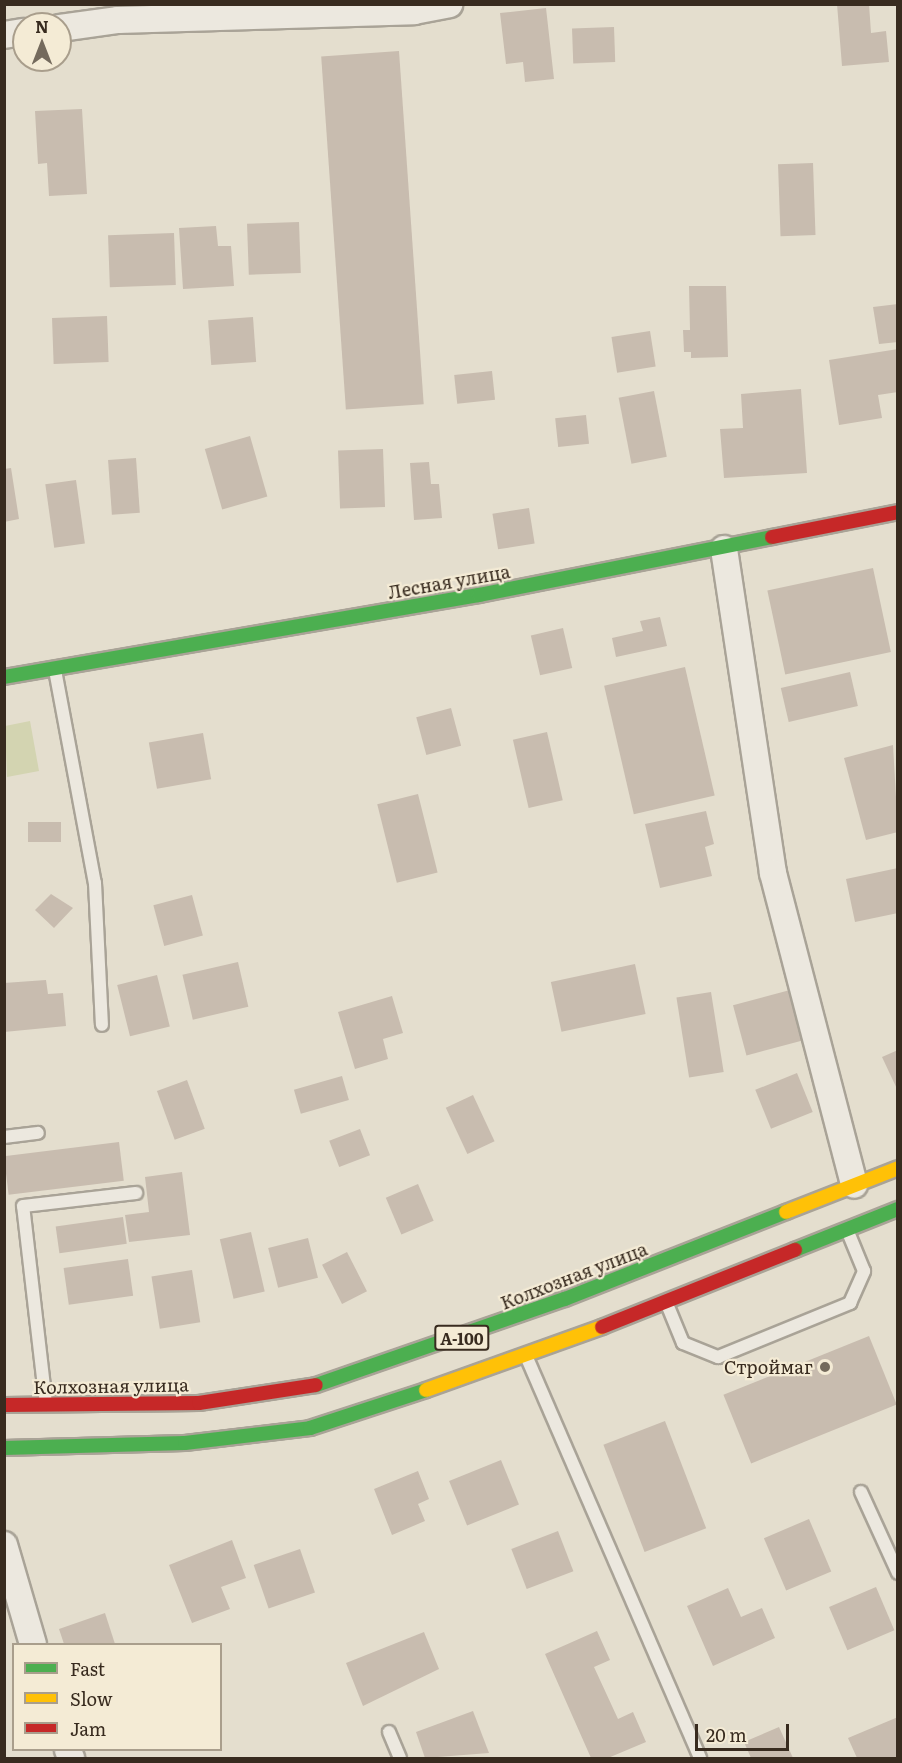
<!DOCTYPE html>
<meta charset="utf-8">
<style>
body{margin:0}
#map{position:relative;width:902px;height:1763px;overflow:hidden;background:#e4dece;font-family:Literata,serif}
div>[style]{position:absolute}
.green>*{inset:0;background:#d3d4b1}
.building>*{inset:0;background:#c8bcaf;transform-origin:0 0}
.roads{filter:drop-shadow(2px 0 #a9a397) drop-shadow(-2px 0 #a9a397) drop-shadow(0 2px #a9a397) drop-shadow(0 -2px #a9a397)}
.lane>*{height:12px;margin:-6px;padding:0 6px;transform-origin:6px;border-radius:6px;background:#ece8df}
.street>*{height:26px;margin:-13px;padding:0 13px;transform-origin:13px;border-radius:13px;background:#ece8df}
.fast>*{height:14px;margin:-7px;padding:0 7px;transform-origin:7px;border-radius:7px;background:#4caf50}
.slow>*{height:14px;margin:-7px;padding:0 7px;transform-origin:7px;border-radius:7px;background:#ffc107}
.jam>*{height:14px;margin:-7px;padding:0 7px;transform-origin:7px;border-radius:7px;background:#c62828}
.dots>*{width:16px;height:16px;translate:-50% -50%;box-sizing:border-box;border:3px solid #f4ebd5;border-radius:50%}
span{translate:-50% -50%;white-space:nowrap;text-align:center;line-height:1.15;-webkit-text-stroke:4.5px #f4ebd5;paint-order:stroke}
.shield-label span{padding:2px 4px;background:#f4ebd5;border:2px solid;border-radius:4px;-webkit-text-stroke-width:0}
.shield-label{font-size:16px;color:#382b1f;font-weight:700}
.street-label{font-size:18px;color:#382b1f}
.poi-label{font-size:18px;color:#382b1f}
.right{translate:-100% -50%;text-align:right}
.frame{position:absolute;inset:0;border:6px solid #382b1f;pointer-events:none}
.legend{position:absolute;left:12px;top:1643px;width:210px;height:108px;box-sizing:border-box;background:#f4ebd5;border:2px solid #a99e8c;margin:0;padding:8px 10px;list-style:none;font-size:18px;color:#382b1f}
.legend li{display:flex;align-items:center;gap:12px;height:30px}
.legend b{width:30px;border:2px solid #a99e8c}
.north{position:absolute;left:12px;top:12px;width:60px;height:60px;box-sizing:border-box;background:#f4ebd5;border:2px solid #a99e8c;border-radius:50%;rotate:0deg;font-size:16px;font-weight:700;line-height:24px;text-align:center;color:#382b1f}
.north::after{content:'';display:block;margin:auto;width:21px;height:27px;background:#746a5c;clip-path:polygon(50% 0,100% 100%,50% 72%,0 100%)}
.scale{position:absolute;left:695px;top:1724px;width:94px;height:27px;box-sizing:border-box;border:3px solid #382b1f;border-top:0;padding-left:8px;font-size:18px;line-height:21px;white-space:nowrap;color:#382b1f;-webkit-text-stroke:4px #f4ebd5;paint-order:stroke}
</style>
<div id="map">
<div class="green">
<div style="clip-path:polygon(30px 721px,39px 771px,7px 777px,5px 726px)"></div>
</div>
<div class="building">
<div style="clip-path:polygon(837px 4px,869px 4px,871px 33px,886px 31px,889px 62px,842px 66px)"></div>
<div style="clip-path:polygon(546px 8px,554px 79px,525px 82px,523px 62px,506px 64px,500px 13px)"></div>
<div style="left:614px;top:27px;width:35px;height:42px;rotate:88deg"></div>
<div style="left:399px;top:51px;width:354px;height:78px;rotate:86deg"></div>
<div style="clip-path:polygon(82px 109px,87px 194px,49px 196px,47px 163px,38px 164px,35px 111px)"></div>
<div style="left:813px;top:163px;width:72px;height:35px;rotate:88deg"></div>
<div style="left:299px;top:222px;width:51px;height:52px;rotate:88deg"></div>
<div style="clip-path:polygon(216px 226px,218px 246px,231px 246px,234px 286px,183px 289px,179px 228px)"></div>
<div style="left:174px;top:233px;width:52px;height:66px;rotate:88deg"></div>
<div style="clip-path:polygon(689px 286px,726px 286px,728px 357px,691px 358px,691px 352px,684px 352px,683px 330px,690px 330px)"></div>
<div style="clip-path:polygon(898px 304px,898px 342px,879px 344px,873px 307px)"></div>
<div style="left:107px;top:316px;width:46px;height:55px;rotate:88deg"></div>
<div style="left:253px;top:317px;width:45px;height:45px;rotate:86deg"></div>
<div style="left:650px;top:331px;width:36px;height:39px;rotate:81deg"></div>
<div style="clip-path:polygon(898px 349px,898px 392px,878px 395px,882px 418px,839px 425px,829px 360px)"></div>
<div style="left:492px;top:371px;width:29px;height:38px;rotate:84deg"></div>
<div style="clip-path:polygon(801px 389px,807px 473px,724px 478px,720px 429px,743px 428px,741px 394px)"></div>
<div style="left:654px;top:391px;width:67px;height:36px;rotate:79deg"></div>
<div style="left:586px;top:415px;width:29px;height:31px;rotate:84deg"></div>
<div style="left:250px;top:436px;width:63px;height:47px;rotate:74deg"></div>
<div style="left:383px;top:449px;width:58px;height:45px;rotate:88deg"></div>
<div style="left:136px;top:458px;width:55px;height:28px;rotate:86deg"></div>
<div style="clip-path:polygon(429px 462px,431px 484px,439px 484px,442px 518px,414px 520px,410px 463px)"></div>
<div style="clip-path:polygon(11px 468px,19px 519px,4px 522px,4px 469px)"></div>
<div style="left:76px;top:480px;width:64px;height:31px;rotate:82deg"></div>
<div style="left:529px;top:508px;width:36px;height:37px;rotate:81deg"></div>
<div style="left:873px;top:568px;width:86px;height:108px;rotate:78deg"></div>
<div style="clip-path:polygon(660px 617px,667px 646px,616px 657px,612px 638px,643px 631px,640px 621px)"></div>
<div style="left:563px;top:628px;width:41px;height:33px;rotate:77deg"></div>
<div style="left:685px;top:667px;width:132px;height:83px;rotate:77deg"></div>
<div style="left:850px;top:672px;width:35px;height:71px;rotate:77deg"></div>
<div style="left:451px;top:708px;width:39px;height:36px;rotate:75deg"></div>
<div style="left:547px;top:732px;width:70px;height:35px;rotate:77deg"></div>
<div style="left:203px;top:733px;width:47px;height:55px;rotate:80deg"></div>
<div style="clip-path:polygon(893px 745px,898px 832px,866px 840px,844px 758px)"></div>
<div style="left:418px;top:794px;width:81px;height:42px;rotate:76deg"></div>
<div style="clip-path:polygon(706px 811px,714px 844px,705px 847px,712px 876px,660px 888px,645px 824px)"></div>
<div style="left:28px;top:822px;width:33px;height:20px"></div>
<div style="clip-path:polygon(898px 868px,898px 913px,855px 922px,846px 879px)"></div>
<div style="clip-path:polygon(51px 894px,73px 908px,54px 928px,35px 910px)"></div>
<div style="left:192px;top:895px;width:42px;height:40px;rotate:75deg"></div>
<div style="left:238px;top:962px;width:46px;height:57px;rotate:77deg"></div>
<div style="left:635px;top:964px;width:51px;height:86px;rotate:78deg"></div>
<div style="left:157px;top:975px;width:53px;height:41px;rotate:76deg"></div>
<div style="clip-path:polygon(46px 980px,48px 994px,63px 993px,66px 1026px,4px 1032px,4px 983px)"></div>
<div style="left:790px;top:990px;width:52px;height:59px;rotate:75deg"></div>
<div style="left:711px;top:992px;width:81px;height:35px;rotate:81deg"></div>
<div style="clip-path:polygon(392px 996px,403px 1033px,383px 1039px,388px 1059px,355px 1069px,338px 1012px)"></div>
<div style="clip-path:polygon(898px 1050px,898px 1091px,882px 1057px)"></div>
<div style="left:797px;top:1073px;width:42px;height:45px;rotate:68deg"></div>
<div style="left:342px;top:1076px;width:25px;height:50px;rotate:74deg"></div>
<div style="left:187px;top:1080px;width:52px;height:32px;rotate:70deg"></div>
<div style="left:473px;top:1095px;width:51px;height:30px;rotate:65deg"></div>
<div style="left:360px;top:1129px;width:28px;height:33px;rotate:69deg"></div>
<div style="left:119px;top:1142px;width:39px;height:116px;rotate:83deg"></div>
<div style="clip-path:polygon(182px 1172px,190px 1235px,129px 1242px,125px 1215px,149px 1212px,145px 1177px)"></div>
<div style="left:418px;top:1184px;width:40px;height:35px;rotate:67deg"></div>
<div style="left:123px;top:1217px;width:27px;height:68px;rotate:82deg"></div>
<div style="left:251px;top:1232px;width:61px;height:32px;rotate:77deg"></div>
<div style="left:308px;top:1238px;width:41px;height:41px;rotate:76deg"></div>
<div style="left:347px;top:1252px;width:44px;height:28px;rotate:63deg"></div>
<div style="left:128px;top:1259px;width:37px;height:65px;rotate:82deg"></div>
<div style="left:192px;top:1270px;width:53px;height:41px;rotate:81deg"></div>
<div style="left:869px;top:1336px;width:74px;height:157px;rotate:68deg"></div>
<div style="left:665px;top:1421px;width:115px;height:66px;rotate:69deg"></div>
<div style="left:501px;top:1460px;width:48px;height:56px;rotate:68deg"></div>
<div style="clip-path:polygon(418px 1471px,429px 1499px,418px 1504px,425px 1521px,392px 1535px,374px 1489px)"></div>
<div style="left:809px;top:1519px;width:57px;height:49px;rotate:67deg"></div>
<div style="left:558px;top:1531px;width:43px;height:50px;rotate:69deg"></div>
<div style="clip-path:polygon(232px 1540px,246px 1578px,221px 1587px,230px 1609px,192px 1623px,169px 1565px)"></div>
<div style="left:300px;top:1549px;width:46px;height:49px;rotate:71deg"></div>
<div style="left:876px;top:1587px;width:47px;height:51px;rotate:67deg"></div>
<div style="clip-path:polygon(728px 1588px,741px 1617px,762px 1608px,775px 1638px,713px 1666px,687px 1606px)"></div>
<div style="clip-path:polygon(105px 1613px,115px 1644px,64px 1644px,59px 1629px)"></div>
<div style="clip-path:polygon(597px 1631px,610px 1660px,594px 1667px,618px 1719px,633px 1712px,646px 1742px,608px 1758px,591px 1758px,545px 1654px)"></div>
<div style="clip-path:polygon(424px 1632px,439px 1669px,363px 1706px,346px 1663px)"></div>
<div style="clip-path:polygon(473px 1711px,489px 1753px,425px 1758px,416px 1732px)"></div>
<div style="clip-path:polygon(898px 1717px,898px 1758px,857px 1758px,848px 1738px)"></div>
<div style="clip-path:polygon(779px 1727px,793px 1758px,751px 1758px,744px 1742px)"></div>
</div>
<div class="roads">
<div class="lane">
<div style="left:55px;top:670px;width:217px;rotate:79.4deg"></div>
<div style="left:95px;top:883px;width:142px;rotate:87.2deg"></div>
<div style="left:4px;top:1137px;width:34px;rotate:-7deg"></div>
<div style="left:667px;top:1304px;width:42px;rotate:67.7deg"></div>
<div style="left:683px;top:1343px;width:38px;rotate:22deg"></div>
<div style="left:718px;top:1357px;width:143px;rotate:-22.2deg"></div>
<div style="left:850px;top:1303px;width:35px;rotate:-66deg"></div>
<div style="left:864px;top:1271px;width:42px;rotate:-112.3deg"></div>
<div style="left:527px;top:1358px;width:436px;rotate:66.6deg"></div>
<div style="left:46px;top:1404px;width:199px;rotate:-96.6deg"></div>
<div style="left:23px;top:1206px;width:114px;rotate:-6.6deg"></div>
<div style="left:861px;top:1492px;width:89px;rotate:65.4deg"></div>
<div style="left:389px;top:1732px;width:28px;rotate:67deg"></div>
</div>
<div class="street">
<div style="left:60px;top:28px;width:59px;rotate:-7.9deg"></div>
<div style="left:118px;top:20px;width:296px;rotate:-1.7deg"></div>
<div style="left:414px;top:11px;width:36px;rotate:-11deg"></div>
<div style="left:4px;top:35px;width:20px;rotate:-9deg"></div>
<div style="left:724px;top:549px;width:328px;rotate:81.4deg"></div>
<div style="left:773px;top:873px;width:322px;rotate:75.4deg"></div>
<div style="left:4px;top:1545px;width:103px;rotate:73.7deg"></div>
<div style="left:68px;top:1750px;width:9px;rotate:69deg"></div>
</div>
<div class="fast">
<div style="left:4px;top:677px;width:482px;rotate:-9.8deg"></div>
<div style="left:479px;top:595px;width:299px;rotate:-11.2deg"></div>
<div style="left:795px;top:1250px;width:111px;rotate:-21.7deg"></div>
<div style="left:316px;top:1385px;width:263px;rotate:-19.1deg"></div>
<div style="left:565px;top:1299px;width:238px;rotate:-21.5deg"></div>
<div style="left:4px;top:1448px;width:181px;rotate:-1.6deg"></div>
<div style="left:185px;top:1443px;width:126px;rotate:-6.8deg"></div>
<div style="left:310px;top:1428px;width:122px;rotate:-18.1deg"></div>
</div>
<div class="slow">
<div style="left:786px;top:1212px;width:120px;rotate:-21.4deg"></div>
<div style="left:426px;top:1390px;width:187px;rotate:-19.7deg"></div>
</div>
<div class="jam">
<div style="left:772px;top:537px;width:128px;rotate:-11.2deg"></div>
<div style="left:602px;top:1327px;width:208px;rotate:-21.8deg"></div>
<div style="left:4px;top:1405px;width:195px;rotate:-0.6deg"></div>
<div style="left:199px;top:1403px;width:118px;rotate:-8.7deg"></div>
</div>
</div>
<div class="dots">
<div style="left:825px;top:1367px;background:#746a5c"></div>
</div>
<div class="shield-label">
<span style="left:462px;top:1338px">А-100</span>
</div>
<div class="street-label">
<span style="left:449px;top:582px;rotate:-10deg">Лесная улица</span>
<span style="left:574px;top:1276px;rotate:-21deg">Колхозная улица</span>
<span style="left:111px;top:1386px;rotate:-1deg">Колхозная улица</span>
</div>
<div class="poi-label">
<span class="right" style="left:813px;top:1367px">Строймаг</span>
</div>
<div class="frame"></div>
<ul class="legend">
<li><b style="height:8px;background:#4caf50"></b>Fast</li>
<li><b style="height:8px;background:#ffc107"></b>Slow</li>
<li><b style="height:8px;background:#c62828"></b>Jam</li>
</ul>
<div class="north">N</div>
<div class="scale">20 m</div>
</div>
